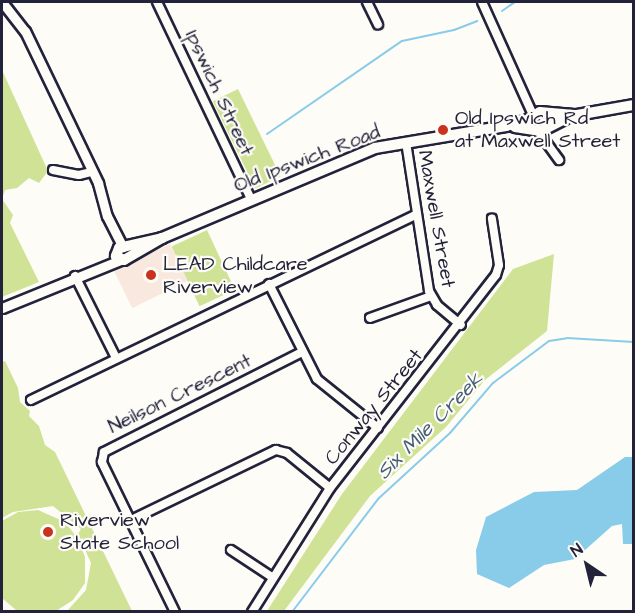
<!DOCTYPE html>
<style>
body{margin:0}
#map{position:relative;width:635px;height:613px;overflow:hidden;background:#fdfcf7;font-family:"Architects Daughter",sans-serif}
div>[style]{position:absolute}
.built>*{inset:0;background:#f9e8de;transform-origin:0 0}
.green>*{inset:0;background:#d0e296;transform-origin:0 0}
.water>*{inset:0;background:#88ccea}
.stream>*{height:2px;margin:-1px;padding:0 1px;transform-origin:1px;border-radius:1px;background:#88ccea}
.roads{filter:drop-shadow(2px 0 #22223b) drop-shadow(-2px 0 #22223b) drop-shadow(0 2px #22223b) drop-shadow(0 -2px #22223b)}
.minor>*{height:8px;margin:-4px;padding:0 4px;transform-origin:4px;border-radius:4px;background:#fdfcf7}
.tertiary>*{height:9px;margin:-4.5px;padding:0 4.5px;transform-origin:4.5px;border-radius:4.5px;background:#fdfcf7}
.secondary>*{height:10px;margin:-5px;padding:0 5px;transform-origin:5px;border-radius:5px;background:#fdfcf7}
.dots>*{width:16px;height:16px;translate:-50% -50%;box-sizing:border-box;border:3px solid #fdfcf7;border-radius:50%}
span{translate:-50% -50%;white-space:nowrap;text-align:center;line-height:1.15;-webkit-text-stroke:4.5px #fdfcf7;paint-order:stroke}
.street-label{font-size:20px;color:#22223b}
.poi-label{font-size:20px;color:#22223b}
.left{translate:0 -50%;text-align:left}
.water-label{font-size:21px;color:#465e78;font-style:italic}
.frame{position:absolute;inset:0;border:3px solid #22223b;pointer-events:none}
.north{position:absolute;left:557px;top:535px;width:60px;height:60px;-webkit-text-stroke:4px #fdfcf7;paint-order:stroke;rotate:325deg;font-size:16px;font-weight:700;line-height:24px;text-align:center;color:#22223b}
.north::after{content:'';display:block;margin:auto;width:21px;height:27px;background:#22223b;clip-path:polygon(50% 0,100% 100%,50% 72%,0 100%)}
</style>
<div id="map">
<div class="built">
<div style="left:170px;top:244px;width:41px;height:62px;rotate:64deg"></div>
</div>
<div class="green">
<div style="clip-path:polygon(2px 70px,48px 171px,39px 183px,29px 178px,17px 188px,5px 190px,2px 199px,13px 215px,10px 223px,39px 282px,2px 297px)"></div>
<div style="left:238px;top:89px;width:97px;height:28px;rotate:64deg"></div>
<div style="left:207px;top:230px;width:66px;height:39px;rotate:65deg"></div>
<div style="clip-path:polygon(554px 254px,547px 331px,485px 380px,446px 427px,370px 496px,284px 611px,267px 611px,342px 494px,513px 269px)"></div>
<div style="clip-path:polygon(5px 361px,18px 388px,20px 402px,30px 411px,29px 416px,39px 426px,45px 445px,55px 452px,132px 611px,67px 611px,86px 590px,91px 563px,78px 534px,81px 529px,53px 506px,13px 512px,2px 518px,2px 362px)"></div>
<div style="clip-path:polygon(38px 510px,65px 522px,78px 539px,85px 557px,85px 583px,73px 600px,56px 611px,17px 611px,2px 598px,2px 521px,18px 512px)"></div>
</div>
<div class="water">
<div style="clip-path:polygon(625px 457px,633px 457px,633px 544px,623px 544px,622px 524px,612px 526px,575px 559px,544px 565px,509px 588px,477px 574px,476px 550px,486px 517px,534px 492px,577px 490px)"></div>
</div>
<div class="stream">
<div style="left:502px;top:11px;width:16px;rotate:-35deg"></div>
<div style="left:267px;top:134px;width:164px;rotate:-34.6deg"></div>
<div style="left:402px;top:41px;width:53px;rotate:-11.9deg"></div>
<div style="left:454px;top:30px;width:25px;rotate:-21deg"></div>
<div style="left:292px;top:612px;width:142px;rotate:-52.7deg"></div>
<div style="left:378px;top:499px;width:98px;rotate:-42.5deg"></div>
<div style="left:450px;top:433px;width:66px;rotate:-49.3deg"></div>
<div style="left:493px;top:383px;width:70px;rotate:-36.9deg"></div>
<div style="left:549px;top:341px;width:18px;rotate:-9deg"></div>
<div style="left:567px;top:338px;width:67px;rotate:3.4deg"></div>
</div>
<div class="roads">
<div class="minor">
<div style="left:157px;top:2px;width:218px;rotate:64.5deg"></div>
<div style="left:367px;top:2px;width:25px;rotate:64deg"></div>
<div style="left:482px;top:2px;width:124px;rotate:65.7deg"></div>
<div style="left:538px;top:131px;width:36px;rotate:54deg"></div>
<div style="left:406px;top:142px;width:151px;rotate:81.2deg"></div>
<div style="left:429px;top:291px;width:16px;rotate:60deg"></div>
<div style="left:437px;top:305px;width:31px;rotate:40deg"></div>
<div style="left:53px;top:170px;width:26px;rotate:11deg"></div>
<div style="left:79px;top:175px;width:12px;rotate:-14deg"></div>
<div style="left:75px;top:276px;width:92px;rotate:63.4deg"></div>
<div style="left:269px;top:284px;width:106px;rotate:63.2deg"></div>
<div style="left:317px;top:379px;width:78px;rotate:38.8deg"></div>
<div style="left:370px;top:318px;width:65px;rotate:-19.8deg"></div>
<div style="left:31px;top:400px;width:428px;rotate:-25.7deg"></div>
<div style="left:131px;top:520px;width:161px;rotate:-25.8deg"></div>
<div style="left:276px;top:450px;width:11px;rotate:15deg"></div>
<div style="left:287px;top:453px;width:55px;rotate:39.1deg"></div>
<div style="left:231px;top:550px;width:49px;rotate:33.4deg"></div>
<div style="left:175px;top:612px;width:167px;rotate:-116deg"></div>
<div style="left:102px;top:462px;width:10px;rotate:-79deg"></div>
<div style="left:104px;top:452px;width:222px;rotate:-26.8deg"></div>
<div style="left:252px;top:612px;width:146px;rotate:-57.8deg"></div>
<div style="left:330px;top:488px;width:270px;rotate:-52.1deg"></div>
<div style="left:496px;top:275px;width:10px;rotate:-73deg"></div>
<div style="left:499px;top:265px;width:47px;rotate:-98.7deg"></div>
</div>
<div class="tertiary">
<div style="left:2px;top:2px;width:37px;rotate:52deg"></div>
<div style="left:25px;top:31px;width:169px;rotate:64.3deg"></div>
<div style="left:98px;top:183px;width:34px;rotate:75deg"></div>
<div style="left:107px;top:216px;width:35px;rotate:63deg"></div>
<div style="left:2px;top:308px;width:127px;rotate:-22.1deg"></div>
</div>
<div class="secondary">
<div style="left:515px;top:127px;width:26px;rotate:9deg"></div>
<div style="left:541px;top:131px;width:27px;rotate:-27deg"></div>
<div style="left:162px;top:238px;width:44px;rotate:166.9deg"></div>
<div style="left:119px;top:248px;width:9px;rotate:111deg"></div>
<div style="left:116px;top:256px;width:9px;rotate:27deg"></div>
<div style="left:124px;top:260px;width:44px;rotate:-30.1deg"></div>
<div style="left:162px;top:238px;width:231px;rotate:-22.9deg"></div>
<div style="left:375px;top:148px;width:133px;rotate:-9.5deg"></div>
<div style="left:506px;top:126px;width:23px;rotate:-15deg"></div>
<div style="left:528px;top:120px;width:14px;rotate:-34deg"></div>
<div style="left:540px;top:112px;width:37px;rotate:5deg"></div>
<div style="left:577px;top:115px;width:58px;rotate:-10deg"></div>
</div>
</div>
<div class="dots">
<div style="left:443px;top:130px;background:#c8321e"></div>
<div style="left:151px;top:275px;background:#c8321e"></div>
<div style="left:48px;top:532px;background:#c8321e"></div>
</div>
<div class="street-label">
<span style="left:219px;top:93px;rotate:65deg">Ipswich Street</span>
<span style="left:307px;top:159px;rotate:-21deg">Old Ipswich Road</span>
<span style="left:436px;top:219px;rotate:80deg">Maxwell Street</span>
<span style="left:180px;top:394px;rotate:-26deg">Neilson Crescent</span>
<span style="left:374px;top:407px;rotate:-51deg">Conway Street</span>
</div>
<div class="poi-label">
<span class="left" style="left:455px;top:130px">Old Ipswich Rd<br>at Maxwell Street</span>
<span class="left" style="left:163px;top:276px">LEAD Childcare<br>Riverview</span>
<span class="left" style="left:60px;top:532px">Riverview<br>State School</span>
</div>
<div class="water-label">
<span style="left:430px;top:426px;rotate:-45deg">Six Mile Creek</span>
</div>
<div class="frame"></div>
<div class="north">N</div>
</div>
